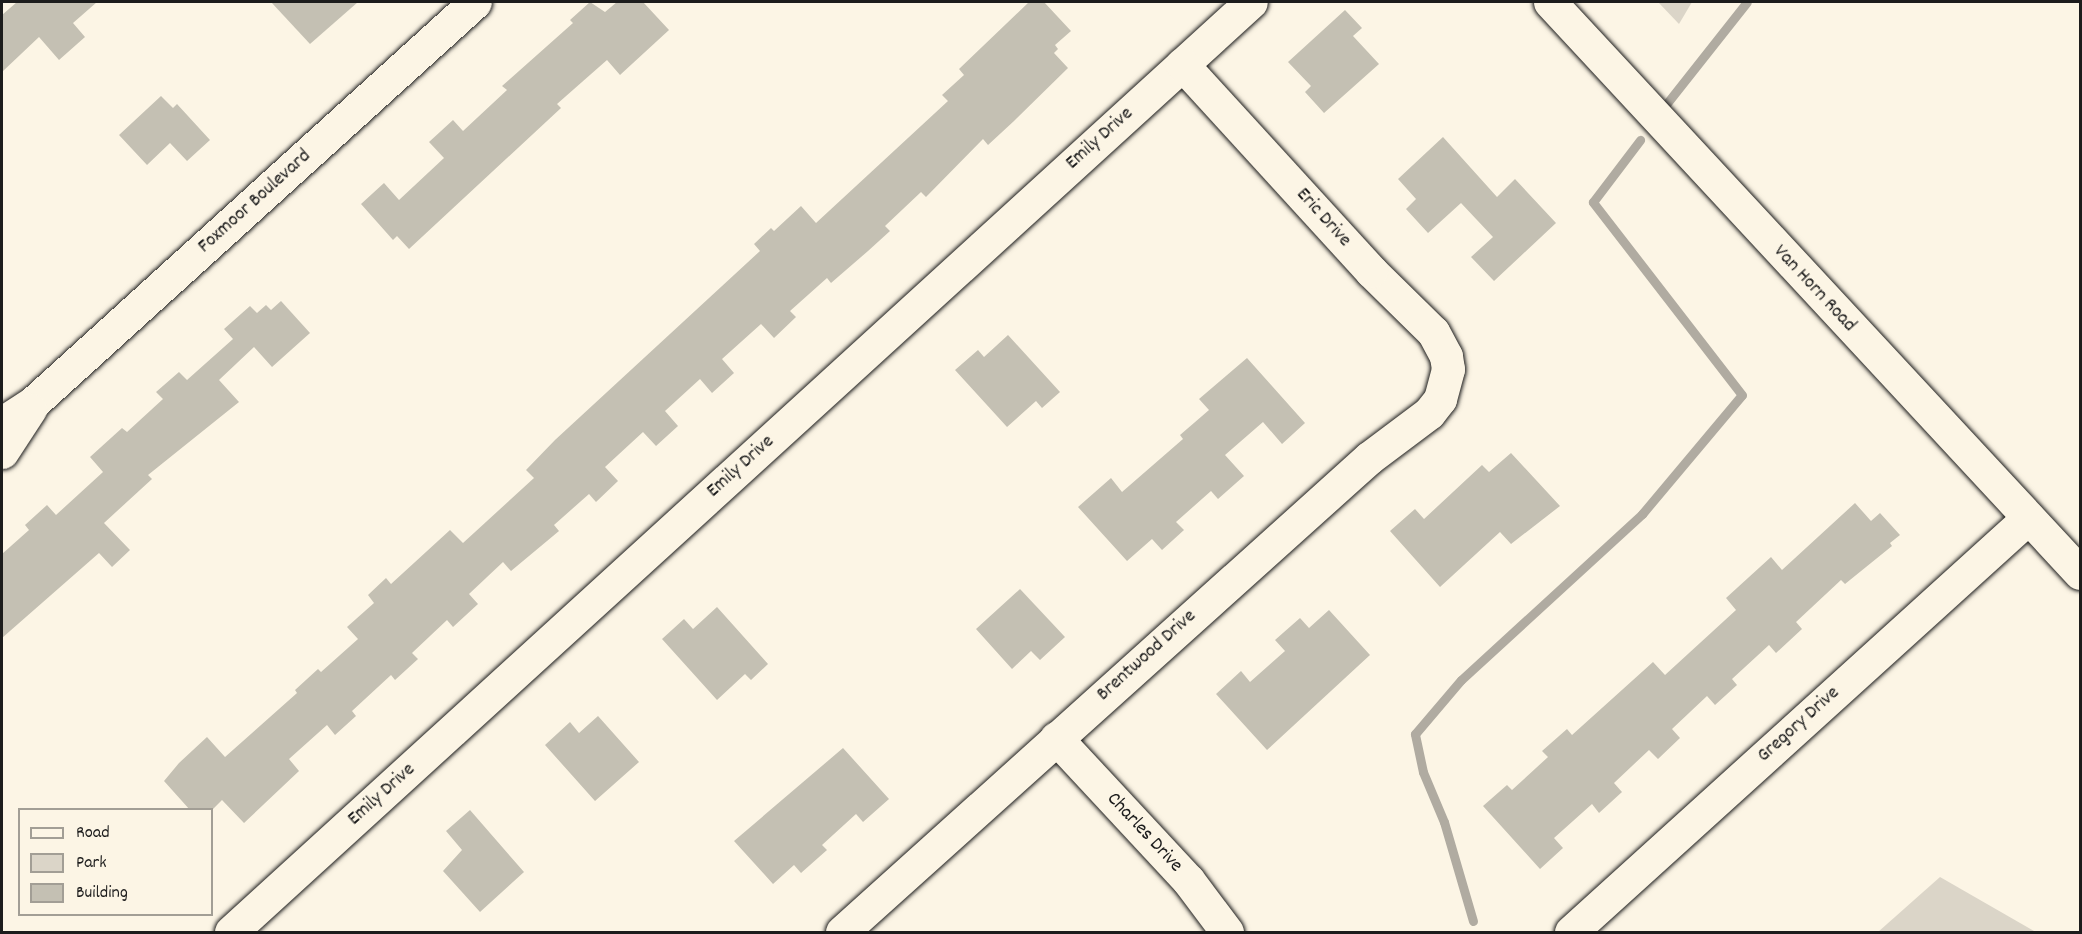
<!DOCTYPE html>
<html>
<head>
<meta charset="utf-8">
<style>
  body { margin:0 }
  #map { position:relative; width:2082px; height:934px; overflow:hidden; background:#fcf5e5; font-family:Dekko,sans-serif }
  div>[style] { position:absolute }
  .green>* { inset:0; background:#dbd5c8 }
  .stream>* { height:9px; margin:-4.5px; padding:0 4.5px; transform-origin:4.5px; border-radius:4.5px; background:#b0aba1 }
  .building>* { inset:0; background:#c4c0b3 }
  .roads { filter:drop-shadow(0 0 2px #1c1c1c) drop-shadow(0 0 2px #1c1c1c) }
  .minor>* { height:33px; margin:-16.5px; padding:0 16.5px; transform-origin:16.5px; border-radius:16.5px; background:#fcf5e5 }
  .secondary>* { height:33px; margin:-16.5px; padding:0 16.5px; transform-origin:16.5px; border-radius:16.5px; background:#fcf5e5 }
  span { translate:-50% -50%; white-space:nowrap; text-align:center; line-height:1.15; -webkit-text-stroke:6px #fcf5e5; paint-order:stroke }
  .street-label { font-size:20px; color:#1c1c1c }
  .frame { position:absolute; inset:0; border:3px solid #1c1c1c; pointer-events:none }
  .legend { position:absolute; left:18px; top:808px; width:195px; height:108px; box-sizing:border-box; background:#fcf5e5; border:2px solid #a29e95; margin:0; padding:8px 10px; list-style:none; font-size:18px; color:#1c1c1c }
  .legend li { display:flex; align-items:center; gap:12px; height:30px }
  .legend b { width:30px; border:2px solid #a29e95 }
</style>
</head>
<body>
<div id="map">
  <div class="green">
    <i style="clip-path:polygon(1658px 2px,1692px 2px,1679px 24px)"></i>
    <i style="clip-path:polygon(1940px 877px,2034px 931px,2034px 932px,1878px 932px)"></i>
  </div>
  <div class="stream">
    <i style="left:1660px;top:112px;width:140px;rotate:-51.7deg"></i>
    <i style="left:1473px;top:921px;width:103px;rotate:-106.3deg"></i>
    <i style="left:1444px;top:822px;width:54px;rotate:-112.8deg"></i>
    <i style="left:1423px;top:772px;width:39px;rotate:-102deg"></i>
    <i style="left:1415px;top:734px;width:71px;rotate:-49.6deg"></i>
    <i style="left:1461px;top:680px;width:246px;rotate:-42.5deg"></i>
    <i style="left:1642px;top:514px;width:155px;rotate:-50deg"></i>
    <i style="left:1742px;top:395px;width:244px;rotate:-127.7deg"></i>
    <i style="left:1593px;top:202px;width:78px;rotate:-52.8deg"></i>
  </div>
  <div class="building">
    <i style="clip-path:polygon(17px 2px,97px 2px,73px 23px,85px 37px,59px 60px,39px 37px,2px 72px,2px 15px)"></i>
    <i style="clip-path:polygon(271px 2px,358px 2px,310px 44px)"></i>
    <i style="clip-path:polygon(590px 2px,605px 12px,617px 2px,643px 2px,669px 30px,620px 75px,607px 60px,557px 104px,561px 108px,409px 249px,397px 236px,393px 240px,361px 204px,384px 183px,399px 200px,444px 158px,429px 142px,453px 120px,463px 131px,507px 90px,502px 86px,573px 23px,570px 20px)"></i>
    <i style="clip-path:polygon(1029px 2px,1044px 2px,1071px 31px,1055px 45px,1058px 49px,1054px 53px,1068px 68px,1014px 121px,988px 145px,983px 139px,926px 197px,921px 192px,885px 226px,890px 231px,868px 251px,831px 283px,827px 278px,790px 311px,796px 317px,774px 338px,761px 324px,722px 359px,734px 373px,712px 393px,700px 379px,665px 411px,678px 426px,656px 446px,643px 432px,605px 467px,618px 481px,596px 502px,589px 494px,554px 525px,559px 531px,511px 571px,503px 562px,469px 594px,478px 604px,453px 627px,447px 620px,412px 653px,418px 659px,395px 680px,391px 675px,352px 711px,356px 716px,335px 735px,327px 725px,289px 759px,299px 771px,244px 823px,222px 800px,212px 810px,190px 810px,164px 781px,179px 763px,207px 737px,225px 757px,297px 693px,295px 690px,318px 669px,321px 672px,358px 639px,347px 627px,374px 603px,368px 595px,386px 578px,391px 584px,450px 530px,463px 543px,534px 478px,526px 470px,555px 440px,760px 251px,754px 244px,771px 228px,774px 231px,801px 206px,816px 223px,948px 101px,942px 95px,964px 75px,959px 69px)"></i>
    <i style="clip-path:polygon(1345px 10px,1362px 28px,1353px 36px,1379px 64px,1324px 113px,1305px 92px,1311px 86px,1288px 62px)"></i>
    <i style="clip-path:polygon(161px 96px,173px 108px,177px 104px,210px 140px,187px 161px,170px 143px,147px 165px,119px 135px)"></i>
    <i style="clip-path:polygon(1443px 137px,1497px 197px,1515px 179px,1556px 223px,1494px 281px,1471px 257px,1493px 237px,1461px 203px,1428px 233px,1406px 209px,1416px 199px,1398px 179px)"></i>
    <i style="clip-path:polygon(281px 301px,310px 333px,272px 367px,254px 347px,219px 380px,239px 402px,148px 475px,152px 479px,104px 523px,130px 550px,112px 567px,99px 553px,2px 638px,2px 554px,29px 530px,25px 525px,47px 505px,56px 515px,103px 472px,90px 457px,122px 428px,127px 432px,163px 399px,156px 392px,179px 372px,187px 380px,233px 339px,224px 329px,250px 306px,257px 313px,266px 305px,271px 310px)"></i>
    <i style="clip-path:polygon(1008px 335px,1060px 392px,1042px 408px,1036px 401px,1007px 427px,955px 370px,978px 350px,984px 357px)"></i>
    <i style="clip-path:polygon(1247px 358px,1305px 423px,1282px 444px,1263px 422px,1225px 455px,1244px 476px,1218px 499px,1211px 491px,1176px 522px,1184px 530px,1162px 550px,1152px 539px,1127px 561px,1078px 507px,1111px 478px,1122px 492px,1183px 439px,1180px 435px,1209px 410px,1199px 399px)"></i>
    <i style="clip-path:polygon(1511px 453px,1560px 506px,1511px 544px,1500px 532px,1440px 587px,1390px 531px,1415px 509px,1424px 519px,1482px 465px,1489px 472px)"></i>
    <i style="clip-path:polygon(1855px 503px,1871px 521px,1880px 513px,1900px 535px,1890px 543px,1892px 546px,1845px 584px,1841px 580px,1796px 622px,1802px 629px,1776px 653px,1769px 645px,1732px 679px,1737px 685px,1715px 705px,1707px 696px,1672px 729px,1680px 738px,1658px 759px,1649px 750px,1614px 783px,1622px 792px,1599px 813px,1592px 804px,1554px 838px,1563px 848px,1540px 869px,1483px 806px,1507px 785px,1512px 790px,1548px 757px,1542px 751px,1567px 729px,1572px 735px,1653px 662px,1665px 675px,1736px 610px,1726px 598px,1771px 557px,1782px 570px)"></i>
    <i style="clip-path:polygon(1020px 589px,1065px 637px,1040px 660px,1031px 651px,1012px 669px,976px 629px)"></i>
    <i style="clip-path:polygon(717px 607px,768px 664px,751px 680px,745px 674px,717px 700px,662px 639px,684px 619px,693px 629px)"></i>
    <i style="clip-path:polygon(1329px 610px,1370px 655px,1267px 750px,1216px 694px,1241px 671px,1250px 682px,1285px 651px,1275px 640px,1300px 618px,1309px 628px)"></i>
    <i style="clip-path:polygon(598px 716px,639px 762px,595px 801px,545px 745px,570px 722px,579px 733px)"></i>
    <i style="clip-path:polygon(843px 748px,889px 799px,863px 822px,856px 814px,822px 845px,827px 850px,801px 873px,794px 865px,773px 884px,734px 841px)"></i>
    <i style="clip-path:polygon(470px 810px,524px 872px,480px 912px,443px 871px,462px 850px,446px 831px)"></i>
  </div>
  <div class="roads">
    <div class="minor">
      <i style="left:2px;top:423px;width:38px;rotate:-33deg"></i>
      <i style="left:34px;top:402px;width:595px;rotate:-42.21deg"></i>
      <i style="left:2px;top:452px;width:51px;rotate:-56.9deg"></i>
      <i style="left:1056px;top:738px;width:194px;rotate:47.1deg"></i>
      <i style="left:1188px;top:880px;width:65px;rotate:53.1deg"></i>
      <i style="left:231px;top:932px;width:1380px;rotate:-42.36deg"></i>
      <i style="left:842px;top:932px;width:709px;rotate:-41.97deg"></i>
      <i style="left:1369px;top:458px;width:75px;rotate:-36.9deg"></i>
      <i style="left:1429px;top:413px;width:18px;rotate:-52deg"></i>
      <i style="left:1440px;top:399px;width:31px;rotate:-75deg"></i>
      <i style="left:1448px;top:369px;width:13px;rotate:-99deg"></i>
      <i style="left:1446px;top:356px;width:27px;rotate:-118deg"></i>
      <i style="left:1433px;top:332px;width:87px;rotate:-135.5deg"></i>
      <i style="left:1371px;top:271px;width:280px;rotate:-132.4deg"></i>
      <i style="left:1571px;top:932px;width:617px;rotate:-42.17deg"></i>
    </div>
    <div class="secondary">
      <i style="left:1550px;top:2px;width:779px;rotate:47.13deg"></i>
    </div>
  </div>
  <div class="street-label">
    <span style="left:1100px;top:139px;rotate:-42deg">Emily Drive</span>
    <span style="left:255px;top:202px;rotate:-42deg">Foxmoor Boulevard</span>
    <span style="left:1323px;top:218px;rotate:48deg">Eric Drive</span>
    <span style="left:1814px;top:289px;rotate:47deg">Van Horn Road</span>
    <span style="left:741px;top:467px;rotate:-42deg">Emily Drive</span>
    <span style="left:1147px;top:656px;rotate:-42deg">Brentwood Drive</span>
    <span style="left:1799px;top:725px;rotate:-42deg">Gregory Drive</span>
    <span style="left:382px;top:795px;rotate:-42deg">Emily Drive</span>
    <span style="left:1144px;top:833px;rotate:47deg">Charles Drive</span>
  </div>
  <div class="frame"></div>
  <ul class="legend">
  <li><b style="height:8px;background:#fcf5e5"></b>Road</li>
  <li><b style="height:16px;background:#dbd5c8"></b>Park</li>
  <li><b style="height:16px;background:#c4c0b3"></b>Building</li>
  </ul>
</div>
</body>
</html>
